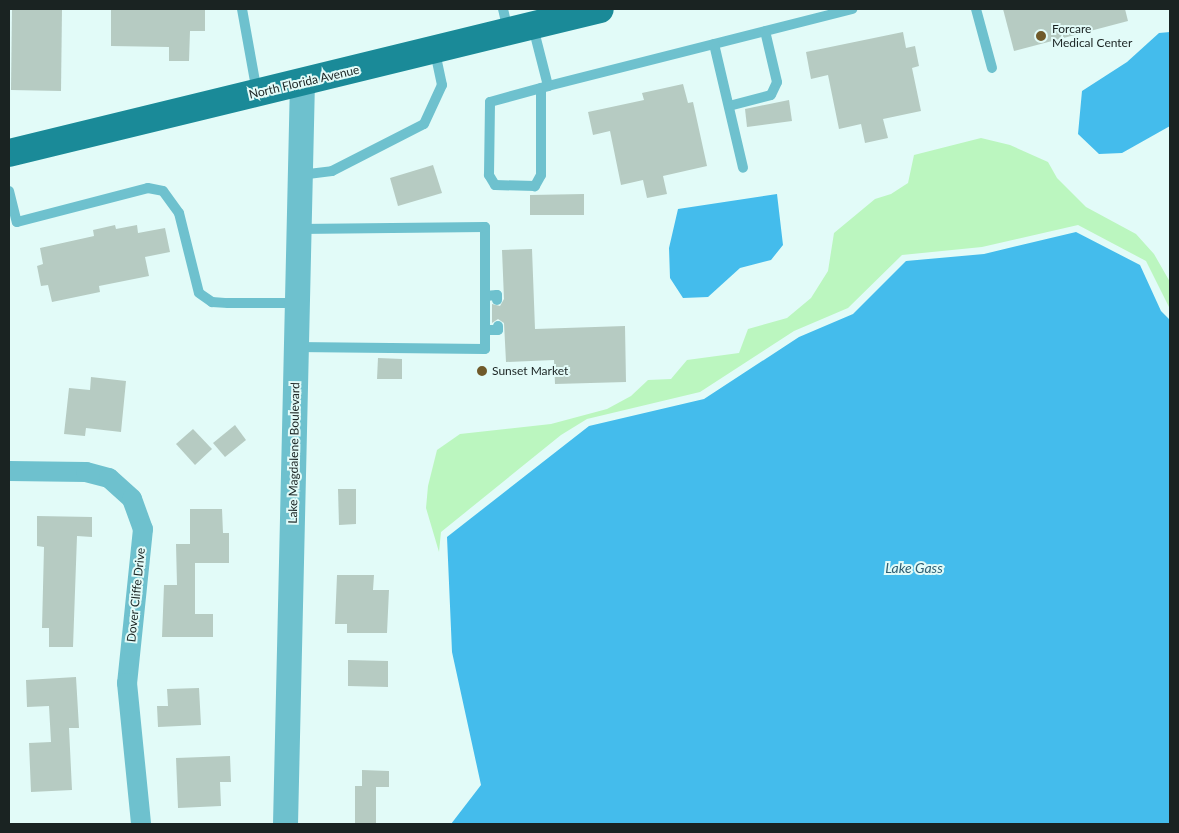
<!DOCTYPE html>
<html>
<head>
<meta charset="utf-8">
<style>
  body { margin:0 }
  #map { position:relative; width:1179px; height:833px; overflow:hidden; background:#e2fbf8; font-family:Lato,sans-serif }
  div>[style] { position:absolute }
  .green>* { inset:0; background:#bbf6bf }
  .water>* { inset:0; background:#44bcec }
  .building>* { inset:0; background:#b6cbc2 }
  .service>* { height:10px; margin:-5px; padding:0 5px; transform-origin:5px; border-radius:5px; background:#6ec1ce }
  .minor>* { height:20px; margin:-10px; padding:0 10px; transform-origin:10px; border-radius:10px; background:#6ec1ce }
  .tertiary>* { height:25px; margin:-12.5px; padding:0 12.5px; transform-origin:12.5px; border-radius:12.5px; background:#6ec1ce }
  .primary>* { height:28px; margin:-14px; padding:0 14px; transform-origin:14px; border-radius:14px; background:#1a8a98 }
  .dots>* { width:14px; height:14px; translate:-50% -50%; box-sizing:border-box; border:2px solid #e2fbf8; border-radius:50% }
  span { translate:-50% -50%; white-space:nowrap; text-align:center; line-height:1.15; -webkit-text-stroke:4px #e2fbf8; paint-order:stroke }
  .poi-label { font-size:12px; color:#1a2322 }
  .left { translate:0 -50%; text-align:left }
  .street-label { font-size:12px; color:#1a2322 }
  .water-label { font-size:14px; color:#2f5f74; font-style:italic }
  .frame { position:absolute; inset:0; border:10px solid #1a2322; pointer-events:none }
</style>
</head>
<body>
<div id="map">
  <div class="green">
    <i style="clip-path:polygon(981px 138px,1010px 145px,1048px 162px,1057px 178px,1086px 207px,1136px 234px,1154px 254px,1170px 282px,1170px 309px,1146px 261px,1078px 225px,982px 247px,902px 255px,848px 308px,794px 331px,700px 392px,587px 419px,561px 435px,441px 532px,439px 552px,426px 508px,428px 486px,437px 450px,460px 434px,551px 424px,607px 409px,631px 396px,648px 380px,671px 379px,687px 360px,739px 353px,748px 329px,787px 318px,811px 298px,828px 271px,834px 233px,875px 199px,891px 194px,908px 183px,914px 155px)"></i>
  </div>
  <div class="water">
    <i style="clip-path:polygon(1170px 32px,1170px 126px,1122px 153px,1099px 154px,1078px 134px,1082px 91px,1127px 62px,1159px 33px)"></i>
    <i style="clip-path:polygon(777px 194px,783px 245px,771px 260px,740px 268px,708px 297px,683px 298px,670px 278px,669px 248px,678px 209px)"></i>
    <i style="clip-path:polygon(1076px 232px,1140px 265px,1161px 311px,1170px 320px,1170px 824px,451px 824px,481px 785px,452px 652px,447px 537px,589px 426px,704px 399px,799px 337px,853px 314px,906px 261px,984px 254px)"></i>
  </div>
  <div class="building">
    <i style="clip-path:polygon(12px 9px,62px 9px,61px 91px,11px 90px)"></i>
    <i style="clip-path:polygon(111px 9px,205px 9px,205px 31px,190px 31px,189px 61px,169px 61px,169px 47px,111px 46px)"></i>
    <i style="clip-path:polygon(1003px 9px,1125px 9px,1128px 21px,1014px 51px)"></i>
    <i style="clip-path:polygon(903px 32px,906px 48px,915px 46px,919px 66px,912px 68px,921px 111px,883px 119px,888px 138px,865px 143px,861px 124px,839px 129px,828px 75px,811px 79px,806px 52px)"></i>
    <i style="clip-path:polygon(683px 84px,688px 103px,693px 102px,707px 166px,663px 176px,667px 194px,647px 198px,643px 180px,621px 185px,610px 131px,593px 135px,588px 112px,644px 100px,642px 93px)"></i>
    <i style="clip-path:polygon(789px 100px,792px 121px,747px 127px,745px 109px)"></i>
    <i style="clip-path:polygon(433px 165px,442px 193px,398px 206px,390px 178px)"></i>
    <i style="clip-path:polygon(584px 194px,584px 215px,530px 215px,530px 195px)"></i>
    <i style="clip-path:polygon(115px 225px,116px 229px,137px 225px,138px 233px,165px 228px,170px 252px,145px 257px,149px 276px,99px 286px,100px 292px,52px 302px,48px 285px,41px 286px,37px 266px,43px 264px,40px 248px,94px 236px,93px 230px)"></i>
    <i style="clip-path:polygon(532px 249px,535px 329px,625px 326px,626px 382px,555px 384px,554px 360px,506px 362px,504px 323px,498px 319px,492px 323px,492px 304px,500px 306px,504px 299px,502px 250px)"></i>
    <i style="clip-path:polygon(378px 358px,402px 359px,402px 379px,377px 379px)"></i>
    <i style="clip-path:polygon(91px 377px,126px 381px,121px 432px,86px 428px,85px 436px,64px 434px,69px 388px,90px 390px)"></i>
    <i style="clip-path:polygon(235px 425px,246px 440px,225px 457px,213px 443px)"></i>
    <i style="clip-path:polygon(193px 429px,212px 449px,195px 465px,176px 444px)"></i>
    <i style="clip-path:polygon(338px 489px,356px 489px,356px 524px,339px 525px)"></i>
    <i style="clip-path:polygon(190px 509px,222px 509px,223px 533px,229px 533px,229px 563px,195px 563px,195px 614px,213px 614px,213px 637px,162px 637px,164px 585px,177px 585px,176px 544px,190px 544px)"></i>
    <i style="clip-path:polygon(37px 516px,92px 517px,92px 537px,77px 536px,73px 647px,49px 647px,49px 628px,42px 628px,44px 547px,37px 546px)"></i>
    <i style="clip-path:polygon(337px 575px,374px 575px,373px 590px,389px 590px,387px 633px,347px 633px,347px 624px,335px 624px)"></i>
    <i style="clip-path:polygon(348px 660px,388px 661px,388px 687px,348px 686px)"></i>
    <i style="clip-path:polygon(76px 677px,79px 728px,69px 728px,72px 790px,31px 792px,29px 743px,51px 742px,49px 706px,27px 707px,26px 680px)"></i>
    <i style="clip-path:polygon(199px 688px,201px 725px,158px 727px,157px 706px,168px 706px,167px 689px)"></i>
    <i style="clip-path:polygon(230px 756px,231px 782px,220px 782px,221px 806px,178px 808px,176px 758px)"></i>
    <i style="clip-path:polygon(362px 770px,389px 771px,389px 787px,376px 787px,376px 824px,355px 824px,355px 786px,362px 786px)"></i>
  </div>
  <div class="service">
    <i style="left:242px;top:9px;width:84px;rotate:79.8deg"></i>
    <i style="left:503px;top:9px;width:23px;rotate:77deg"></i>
    <i style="left:976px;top:9px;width:61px;rotate:74.8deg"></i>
    <i style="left:533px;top:27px;width:61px;rotate:75.7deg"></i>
    <i style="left:548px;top:86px;width:314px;rotate:-14.2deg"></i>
    <i style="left:714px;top:44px;width:127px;rotate:76.8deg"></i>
    <i style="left:541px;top:88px;width:87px;rotate:90deg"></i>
    <i style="left:541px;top:175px;width:13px;rotate:119deg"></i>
    <i style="left:535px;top:186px;width:40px;rotate:-178.6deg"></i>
    <i style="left:495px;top:185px;width:12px;rotate:-121deg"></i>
    <i style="left:489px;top:175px;width:73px;rotate:-89.2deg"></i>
    <i style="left:490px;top:102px;width:60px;rotate:-15.4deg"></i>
    <i style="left:729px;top:106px;width:43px;rotate:-14.7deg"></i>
    <i style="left:771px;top:95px;width:14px;rotate:-65deg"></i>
    <i style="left:777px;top:82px;width:52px;rotate:-103.2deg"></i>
    <i style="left:300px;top:175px;width:32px;rotate:-7deg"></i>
    <i style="left:332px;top:171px;width:103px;rotate:-27.1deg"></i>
    <i style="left:424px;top:124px;width:43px;rotate:-65.2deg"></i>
    <i style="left:442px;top:85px;width:35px;rotate:-102deg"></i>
    <i style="left:9px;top:191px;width:32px;rotate:76deg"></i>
    <i style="left:17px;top:222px;width:135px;rotate:-14.5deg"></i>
    <i style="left:148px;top:188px;width:15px;rotate:11deg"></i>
    <i style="left:163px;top:191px;width:27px;rotate:54deg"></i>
    <i style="left:179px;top:213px;width:82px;rotate:76deg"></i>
    <i style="left:199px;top:293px;width:16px;rotate:35deg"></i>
    <i style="left:212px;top:302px;width:16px;rotate:4deg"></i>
    <i style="left:228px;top:303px;width:68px"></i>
    <i style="left:485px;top:296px;width:12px;rotate:-5deg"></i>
    <i style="left:497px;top:295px;width:5px;rotate:90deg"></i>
    <i style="left:485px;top:330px;width:13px"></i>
    <i style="left:498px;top:330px;width:4px;rotate:-90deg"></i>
    <i style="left:296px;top:347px;width:189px;rotate:0.6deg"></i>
    <i style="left:485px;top:349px;width:122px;rotate:-90deg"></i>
    <i style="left:485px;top:227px;width:186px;rotate:179.4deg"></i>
  </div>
  <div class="minor">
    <i style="left:9px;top:471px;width:77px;rotate:0.7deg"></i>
    <i style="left:86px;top:472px;width:24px;rotate:15deg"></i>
    <i style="left:109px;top:478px;width:31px;rotate:42deg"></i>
    <i style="left:132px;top:499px;width:32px;rotate:70deg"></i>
    <i style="left:143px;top:529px;width:155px;rotate:95.9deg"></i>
    <i style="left:127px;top:683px;width:142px;rotate:84.3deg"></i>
  </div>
  <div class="tertiary">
    <i style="left:285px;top:824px;width:742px;rotate:-88.69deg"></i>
  </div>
  <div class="primary">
    <i style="left:9px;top:153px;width:608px;rotate:-13.69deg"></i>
  </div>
  <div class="dots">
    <i style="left:1041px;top:36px;background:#705a2a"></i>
    <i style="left:482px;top:371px;background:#705a2a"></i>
  </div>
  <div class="poi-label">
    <span class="left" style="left:1052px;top:36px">Forcare<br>Medical Center</span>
    <span class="left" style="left:492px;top:371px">Sunset Market</span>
  </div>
  <div class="street-label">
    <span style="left:304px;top:82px;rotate:-13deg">North Florida Avenue</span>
    <span style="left:294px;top:453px;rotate:-89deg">Lake Magdalene Boulevard</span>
    <span style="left:136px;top:595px;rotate:-84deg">Dover Cliffe Drive</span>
  </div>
  <div class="water-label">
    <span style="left:914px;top:568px">Lake Gass</span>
  </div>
  <div class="frame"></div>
</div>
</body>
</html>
